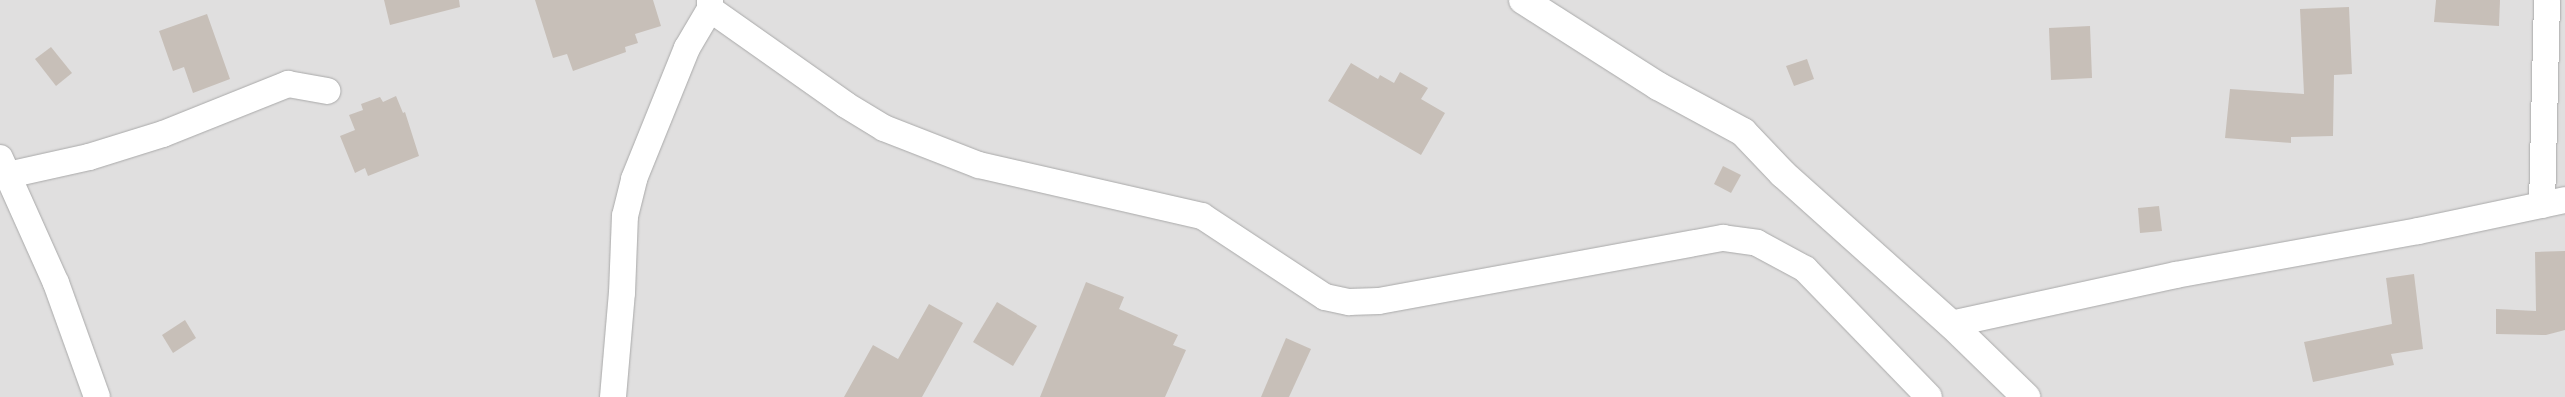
<!DOCTYPE html>
<html>
<head>
<meta charset="utf-8">
<style>
  body { margin:0 }
  #map { position:relative; width:2565px; height:397px; overflow:hidden; background:#f2efe9; font-family:"Source Sans 3",sans-serif }
  div>[style] { position:absolute }
  .residential>* { inset:0; background:#e0dfdf }
  .building>* { inset:0; background:#c7bfb8 }
  .roads { filter:drop-shadow(0 0 1px #a9a9a9) drop-shadow(0 0 1px #a9a9a9) }
  .minor>* { height:26px; margin:-13px; padding:0 13px; transform-origin:13px; border-radius:13px; background:#fff }
  .tertiary>* { height:28px; margin:-14px; padding:0 14px; transform-origin:14px; border-radius:14px; background:#fff }
  span { translate:-50% -50%; white-space:nowrap; text-align:center; line-height:1.15; -webkit-text-stroke:5px #fff; paint-order:stroke }
</style>
</head>
<body>
<div id="map">
  <div class="residential">
    <i style="clip-path:polygon(0 0,2565px 0,2565px 397px,0 397px)"></i>
  </div>
  <div class="building">
    <i style="clip-path:polygon(384px 0,459px 0,460px 7px,390px 25px)"></i>
    <i style="clip-path:polygon(535px 0,653px 0,661px 26px,635px 34px,638px 43px,625px 47px,626px 52px,573px 71px,567px 54px,553px 58px)"></i>
    <i style="clip-path:polygon(2436px 0,2500px 0,2499px 26px,2434px 22px)"></i>
    <i style="clip-path:polygon(2349px 7px,2352px 74px,2334px 75px,2333px 136px,2291px 137px,2291px 143px,2225px 138px,2230px 89px,2304px 94px,2300px 9px)"></i>
    <i style="clip-path:polygon(207px 14px,230px 79px,193px 93px,184px 67px,173px 71px,159px 31px)"></i>
    <i style="clip-path:polygon(2090px 26px,2092px 78px,2051px 80px,2049px 28px)"></i>
    <i style="clip-path:polygon(51px 47px,72px 73px,56px 86px,35px 59px)"></i>
    <i style="clip-path:polygon(1807px 59px,1814px 79px,1794px 86px,1786px 66px)"></i>
    <i style="clip-path:polygon(1351px 63px,1378px 79px,1380px 75px,1394px 83px,1400px 72px,1428px 88px,1421px 99px,1445px 113px,1421px 155px,1328px 101px)"></i>
    <i style="clip-path:polygon(396px 96px,403px 113px,405px 112px,419px 156px,368px 176px,365px 168px,355px 173px,340px 136px,355px 130px,349px 115px,363px 110px,361px 104px,380px 97px,383px 102px)"></i>
    <i style="clip-path:polygon(1723px 166px,1741px 175px,1731px 193px,1714px 184px)"></i>
    <i style="clip-path:polygon(2159px 206px,2162px 231px,2140px 233px,2138px 208px)"></i>
    <i style="clip-path:polygon(2565px 251px,2565px 330px,2546px 335px,2496px 334px,2496px 309px,2536px 311px,2535px 252px)"></i>
    <i style="clip-path:polygon(2414px 274px,2423px 349px,2391px 354px,2394px 365px,2313px 382px,2304px 342px,2392px 324px,2386px 278px)"></i>
    <i style="clip-path:polygon(1086px 282px,1124px 297px,1119px 309px,1178px 335px,1173px 345px,1186px 350px,1165px 397px,1040px 397px)"></i>
    <i style="clip-path:polygon(997px 302px,1037px 326px,1013px 366px,973px 342px)"></i>
    <i style="clip-path:polygon(929px 304px,963px 323px,922px 397px,844px 397px,873px 345px,898px 359px)"></i>
    <i style="clip-path:polygon(185px 320px,196px 338px,173px 353px,162px 335px)"></i>
    <i style="clip-path:polygon(1286px 338px,1311px 349px,1289px 397px,1261px 397px)"></i>
  </div>
  <div class="roads">
    <div class="minor">
      <i style="left:710px;top:9px;width:166px;rotate:35.2deg"></i>
      <i style="left:846px;top:105px;width:44px;rotate:31.2deg"></i>
      <i style="left:884px;top:128px;width:102px;rotate:21.3deg"></i>
      <i style="left:979px;top:165px;width:229px;rotate:12.9deg"></i>
      <i style="left:1202px;top:216px;width:147px;rotate:33.4deg"></i>
      <i style="left:1325px;top:297px;width:25px;rotate:12deg"></i>
      <i style="left:1349px;top:302px;width:30px;rotate:-2deg"></i>
      <i style="left:1379px;top:301px;width:350px;rotate:-10.4deg"></i>
      <i style="left:1723px;top:238px;width:34px;rotate:8deg"></i>
      <i style="left:1757px;top:243px;width:55px;rotate:28.4deg"></i>
      <i style="left:1805px;top:269px;width:178px;rotate:45.9deg"></i>
      <i style="left:0;top:158px;width:137px;rotate:65.9deg"></i>
      <i style="left:56px;top:283px;width:121px;rotate:70.2deg"></i>
      <i style="left:8px;top:175px;width:83px;rotate:-12.5deg"></i>
      <i style="left:89px;top:157px;width:77px;rotate:-17.3deg"></i>
      <i style="left:163px;top:134px;width:135px;rotate:-21.8deg"></i>
      <i style="left:288px;top:84px;width:40px;rotate:10deg"></i>
      <i style="left:2542px;top:205px;width:205px;rotate:-88.6deg"></i>
      <i style="left:1951px;top:324px;width:230px;rotate:-12.3deg"></i>
      <i style="left:2176px;top:275px;width:246px;rotate:-10.3deg"></i>
      <i style="left:2418px;top:231px;width:150px;rotate:-11.9deg"></i>
      <i style="left:613px;top:397px;width:104px;rotate:-85.1deg"></i>
      <i style="left:622px;top:293px;width:77px;rotate:-87.8deg"></i>
      <i style="left:625px;top:216px;width:38px;rotate:-76deg"></i>
      <i style="left:634px;top:179px;width:141px;rotate:-68deg"></i>
      <i style="left:687px;top:48px;width:45px;rotate:-59.5deg"></i>
      <i style="left:710px;top:9px;width:9px;rotate:-90deg"></i>
    </div>
    <div class="tertiary">
      <i style="left:1523px;top:0;width:160px;rotate:32.5deg"></i>
      <i style="left:1658px;top:86px;width:97px;rotate:28.4deg"></i>
      <i style="left:1743px;top:132px;width:58px;rotate:46.4deg"></i>
      <i style="left:1783px;top:174px;width:225px;rotate:41.8deg"></i>
      <i style="left:1951px;top:324px;width:105px;rotate:44.2deg"></i>
    </div>
  </div>
</div>
</body>
</html>
